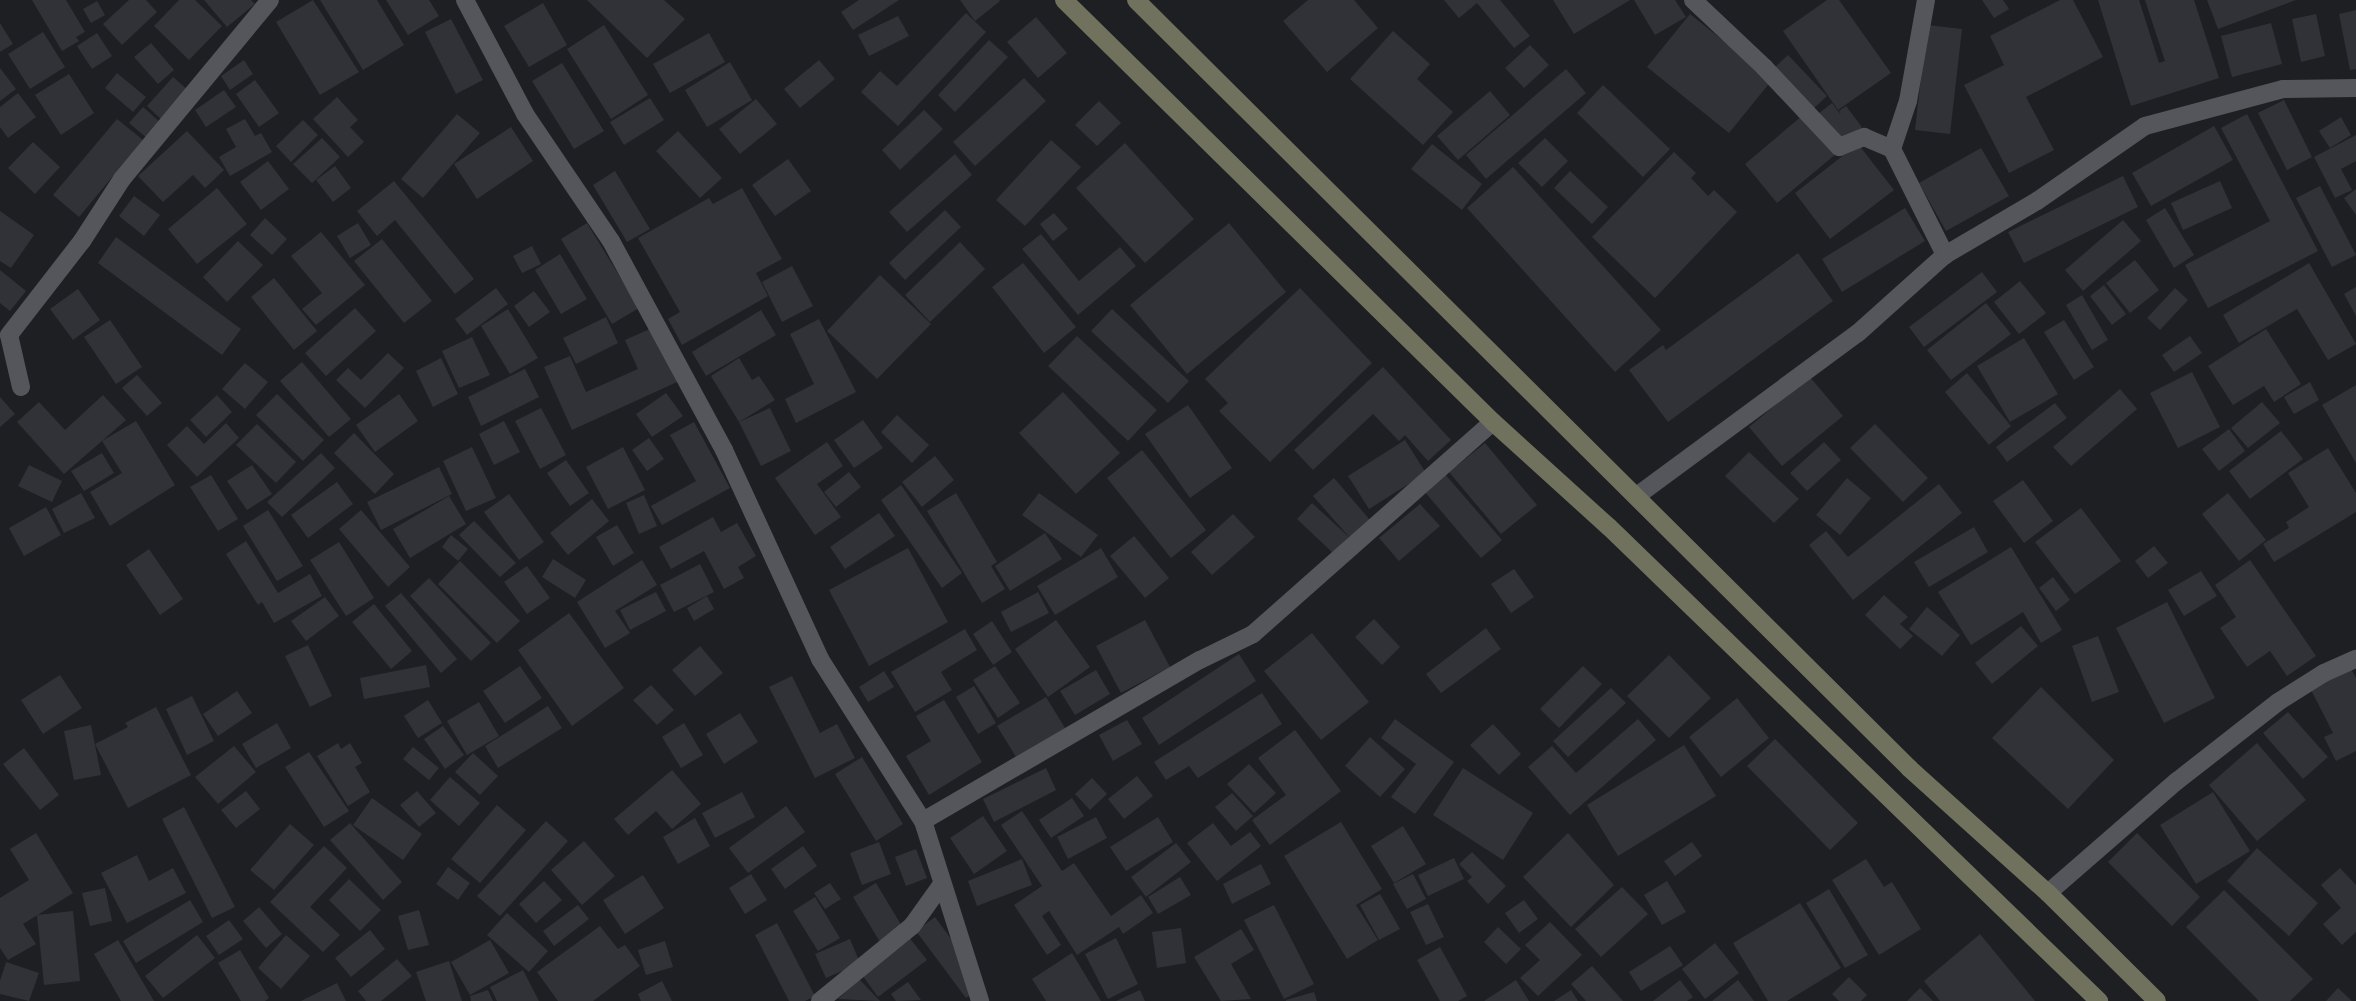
<!DOCTYPE html>
<html>
<head>
<meta charset="utf-8">
<style>
  body { margin:0 }
  #map { position:relative; width:2356px; height:1001px; overflow:hidden; background:#1d1f23; font-family:"Sofia Sans Condensed",sans-serif }
  div>[style] { position:absolute }
  .building>* { inset:0; background:#313237 }
  .street>* { height:18px; margin:-9px; padding:0 9px; transform-origin:9px; border-radius:9px; background:#54565b }
  .secondary>* { height:18px; margin:-9px; padding:0 9px; transform-origin:9px; border-radius:9px; background:#71725d }
  span { translate:-50% -50%; white-space:nowrap; text-align:center; line-height:1.15; -webkit-text-stroke:5px #1d1f23; paint-order:stroke }
</style>
</head>
<body>
<div id="map">
  <div class="building">
    <i style="clip-path:polygon(32px 0,66px 0,85px 32px,76px 37px,79px 41px,62px 51px)"></i>
    <i style="clip-path:polygon(129px 0,146px 0,157px 12px,122px 45px,103px 24px)"></i>
    <i style="clip-path:polygon(179px 0,195px 0,222px 26px,189px 60px,154px 26px)"></i>
    <i style="clip-path:polygon(204px 0,251px 0,255px 4px,227px 27px)"></i>
    <i style="clip-path:polygon(313px 0,359px 72px,320px 95px,276px 22px)"></i>
    <i style="clip-path:polygon(320px 0,377px 0,404px 45px,363px 70px)"></i>
    <i style="clip-path:polygon(386px 0,429px 0,439px 16px,408px 35px)"></i>
    <i style="clip-path:polygon(587px 0,664px 0,685px 19px,647px 58px)"></i>
    <i style="clip-path:polygon(859px 0,899px 0,853px 30px,841px 12px)"></i>
    <i style="clip-path:polygon(960px 0,999px 0,1000px 1px,975px 21px)"></i>
    <i style="clip-path:polygon(1308px 0,1354px 0,1378px 28px,1327px 72px,1283px 21px)"></i>
    <i style="clip-path:polygon(1444px 0,1500px 0,1530px 36px,1514px 48px,1477px 3px,1459px 18px)"></i>
    <i style="clip-path:polygon(1553px 0,1630px 0,1574px 34px)"></i>
    <i style="clip-path:polygon(1634px 0,1675px 0,1686px 17px,1655px 35px)"></i>
    <i style="clip-path:polygon(1827px 0,1839px 0,1891px 73px,1838px 110px,1783px 31px)"></i>
    <i style="clip-path:polygon(1982px 0,2003px 0,2009px 9px,1994px 18px)"></i>
    <i style="clip-path:polygon(2060px 0,2073px 0,2103px 57px,2026px 97px,2054px 150px,2009px 173px,1964px 85px,2004px 65px,1990px 36px)"></i>
    <i style="clip-path:polygon(2098px 0,2139px 0,2159px 63px,2165px 61px,2145px 0,2194px 0,2219px 78px,2131px 106px)"></i>
    <i style="clip-path:polygon(2207px 0,2296px 0,2218px 29px)"></i>
    <i style="clip-path:polygon(97px 1px,105px 15px,91px 23px,83px 9px)"></i>
    <i style="clip-path:polygon(543px 3px,567px 45px,529px 67px,504px 26px)"></i>
    <i style="clip-path:polygon(2356px 10px,2356px 69px,2350px 70px,2339px 14px)"></i>
    <i style="clip-path:polygon(966px 13px,986px 32px,898px 126px,861px 92px,880px 71px,897px 86px)"></i>
    <i style="clip-path:polygon(1690px 14px,1772px 80px,1729px 133px,1647px 67px)"></i>
    <i style="clip-path:polygon(2316px 14px,2325px 56px,2301px 62px,2292px 19px)"></i>
    <i style="clip-path:polygon(898px 16px,909px 36px,869px 56px,858px 35px)"></i>
    <i style="clip-path:polygon(1036px 17px,1067px 53px,1038px 78px,1007px 42px)"></i>
    <i style="clip-path:polygon(451px 19px,483px 80px,456px 94px,425px 32px)"></i>
    <i style="clip-path:polygon(0 23px,13px 44px,0 52px)"></i>
    <i style="clip-path:polygon(2271px 23px,2282px 64px,2232px 77px,2221px 36px)"></i>
    <i style="clip-path:polygon(604px 25px,648px 95px,611px 119px,567px 49px)"></i>
    <i style="clip-path:polygon(1927px 25px,1962px 29px,1950px 134px,1915px 130px)"></i>
    <i style="clip-path:polygon(1393px 31px,1430px 64px,1417px 79px,1453px 112px,1423px 145px,1350px 79px)"></i>
    <i style="clip-path:polygon(43px 32px,65px 67px,30px 89px,8px 54px)"></i>
    <i style="clip-path:polygon(97px 33px,112px 56px,92px 69px,77px 46px)"></i>
    <i style="clip-path:polygon(709px 33px,725px 62px,670px 93px,653px 64px)"></i>
    <i style="clip-path:polygon(989px 40px,1008px 57px,955px 112px,938px 95px)"></i>
    <i style="clip-path:polygon(151px 43px,174px 70px,158px 84px,134px 57px)"></i>
    <i style="clip-path:polygon(1530px 45px,1549px 65px,1524px 88px,1505px 68px)"></i>
    <i style="clip-path:polygon(1788px 55px,1827px 96px,1811px 111px,1773px 69px)"></i>
    <i style="clip-path:polygon(244px 60px,253px 74px,230px 90px,221px 76px)"></i>
    <i style="clip-path:polygon(819px 60px,835px 79px,800px 108px,784px 89px)"></i>
    <i style="clip-path:polygon(730px 62px,752px 100px,707px 127px,685px 90px)"></i>
    <i style="clip-path:polygon(562px 63px,604px 131px,574px 149px,532px 81px)"></i>
    <i style="clip-path:polygon(0 68px,16px 89px,0 101px)"></i>
    <i style="clip-path:polygon(1566px 69px,1586px 93px,1486px 179px,1466px 155px)"></i>
    <i style="clip-path:polygon(117px 73px,146px 97px,133px 112px,105px 88px)"></i>
    <i style="clip-path:polygon(69px 74px,94px 113px,61px 135px,35px 95px)"></i>
    <i style="clip-path:polygon(173px 77px,188px 90px,162px 120px,147px 106px)"></i>
    <i style="clip-path:polygon(1024px 78px,1046px 101px,975px 166px,953px 142px)"></i>
    <i style="clip-path:polygon(255px 80px,279px 113px,259px 127px,236px 94px)"></i>
    <i style="clip-path:polygon(1603px 85px,1670px 149px,1643px 177px,1577px 113px)"></i>
    <i style="clip-path:polygon(224px 90px,236px 107px,206px 127px,195px 110px)"></i>
    <i style="clip-path:polygon(1490px 91px,1510px 115px,1458px 160px,1437px 136px)"></i>
    <i style="clip-path:polygon(18px 93px,36px 117px,8px 138px,0 127px,0 107px)"></i>
    <i style="clip-path:polygon(337px 97px,358px 120px,350px 127px,364px 142px,348px 157px,313px 119px)"></i>
    <i style="clip-path:polygon(650px 98px,664px 120px,624px 145px,610px 122px)"></i>
    <i style="clip-path:polygon(756px 99px,777px 124px,740px 154px,719px 129px)"></i>
    <i style="clip-path:polygon(2284px 100px,2312px 157px,2287px 170px,2258px 113px)"></i>
    <i style="clip-path:polygon(1099px 101px,1121px 123px,1097px 146px,1075px 125px)"></i>
    <i style="clip-path:polygon(1832px 103px,1841px 115px,1839px 111px,1846px 106px,1862px 127px,1841px 143px,1818px 114px)"></i>
    <i style="clip-path:polygon(143px 107px,161px 123px,148px 139px,129px 123px)"></i>
    <i style="clip-path:polygon(924px 110px,943px 129px,900px 170px,882px 150px)"></i>
    <i style="clip-path:polygon(457px 114px,480px 133px,423px 198px,401px 179px)"></i>
    <i style="clip-path:polygon(2247px 114px,2318px 251px,2208px 308px,2185px 265px,2270px 221px,2221px 128px)"></i>
    <i style="clip-path:polygon(1803px 115px,1836px 154px,1777px 203px,1745px 164px)"></i>
    <i style="clip-path:polygon(2341px 117px,2351px 135px,2330px 148px,2319px 131px)"></i>
    <i style="clip-path:polygon(117px 119px,143px 140px,79px 217px,53px 195px)"></i>
    <i style="clip-path:polygon(245px 119px,255px 136px,261px 133px,272px 152px,230px 176px,219px 157px,236px 147px,226px 129px)"></i>
    <i style="clip-path:polygon(303px 120px,318px 135px,291px 162px,276px 146px)"></i>
    <i style="clip-path:polygon(2214px 126px,2233px 160px,2151px 206px,2132px 173px)"></i>
    <i style="clip-path:polygon(511px 127px,533px 161px,477px 199px,454px 164px)"></i>
    <i style="clip-path:polygon(187px 131px,224px 170px,205px 188px,193px 175px,163px 202px,138px 176px)"></i>
    <i style="clip-path:polygon(678px 131px,722px 178px,700px 198px,656px 151px)"></i>
    <i style="clip-path:polygon(2356px 135px,2356px 161px,2341px 169px,2352px 190px,2335px 198px,2314px 157px)"></i>
    <i style="clip-path:polygon(322px 138px,340px 157px,312px 183px,293px 164px)"></i>
    <i style="clip-path:polygon(1545px 138px,1568px 161px,1542px 187px,1518px 163px)"></i>
    <i style="clip-path:polygon(1051px 140px,1081px 167px,1025px 226px,996px 200px)"></i>
    <i style="clip-path:polygon(33px 142px,60px 167px,35px 194px,8px 168px)"></i>
    <i style="clip-path:polygon(1125px 143px,1194px 219px,1145px 263px,1076px 188px)"></i>
    <i style="clip-path:polygon(1432px 144px,1482px 184px,1462px 210px,1411px 169px)"></i>
    <i style="clip-path:polygon(1858px 144px,1894px 190px,1830px 239px,1795px 193px)"></i>
    <i style="clip-path:polygon(1981px 148px,2009px 196px,1946px 231px,1919px 183px)"></i>
    <i style="clip-path:polygon(1674px 152px,1696px 173px,1691px 178px,1708px 196px,1714px 190px,1737px 212px,1655px 298px,1592px 237px)"></i>
    <i style="clip-path:polygon(955px 154px,972px 175px,907px 232px,889px 212px)"></i>
    <i style="clip-path:polygon(788px 159px,811px 191px,775px 216px,752px 185px)"></i>
    <i style="clip-path:polygon(268px 161px,289px 189px,261px 210px,240px 182px)"></i>
    <i style="clip-path:polygon(335px 166px,351px 188px,333px 202px,316px 180px)"></i>
    <i style="clip-path:polygon(1513px 167px,1661px 330px,1615px 372px,1467px 208px)"></i>
    <i style="clip-path:polygon(615px 171px,650px 229px,627px 242px,593px 185px)"></i>
    <i style="clip-path:polygon(1570px 171px,1608px 207px,1592px 224px,1554px 188px)"></i>
    <i style="clip-path:polygon(2123px 176px,2138px 207px,2024px 263px,2008px 232px)"></i>
    <i style="clip-path:polygon(394px 181px,474px 279px,455px 294px,395px 220px,377px 236px,357px 211px)"></i>
    <i style="clip-path:polygon(2220px 181px,2232px 208px,2183px 230px,2171px 203px)"></i>
    <i style="clip-path:polygon(2320px 186px,2356px 255px,2332px 267px,2296px 198px)"></i>
    <i style="clip-path:polygon(217px 188px,247px 224px,197px 264px,168px 229px)"></i>
    <i style="clip-path:polygon(742px 188px,782px 259px,756px 273px,768px 296px,682px 345px,668px 319px,680px 312px,638px 238px,709px 198px,713px 204px)"></i>
    <i style="clip-path:polygon(2356px 189px,2356px 215px,2344px 198px)"></i>
    <i style="clip-path:polygon(134px 196px,160px 215px,144px 236px,119px 216px)"></i>
    <i style="clip-path:polygon(1905px 208px,1925px 241px,1842px 292px,1822px 259px)"></i>
    <i style="clip-path:polygon(2165px 208px,2194px 255px,2174px 268px,2146px 220px)"></i>
    <i style="clip-path:polygon(945px 210px,961px 227px,905px 280px,889px 263px)"></i>
    <i style="clip-path:polygon(0 211px,34px 235px,11px 268px,0 261px)"></i>
    <i style="clip-path:polygon(1054px 213px,1068px 229px,1053px 241px,1040px 224px)"></i>
    <i style="clip-path:polygon(265px 218px,287px 239px,272px 255px,250px 235px)"></i>
    <i style="clip-path:polygon(2123px 220px,2141px 241px,2083px 291px,2065px 270px)"></i>
    <i style="clip-path:polygon(358px 223px,371px 245px,350px 258px,337px 236px)"></i>
    <i style="clip-path:polygon(587px 223px,639px 308px,612px 324px,561px 239px)"></i>
    <i style="clip-path:polygon(1229px 223px,1286px 292px,1187px 374px,1130px 305px)"></i>
    <i style="clip-path:polygon(321px 232px,365px 285px,316px 325px,302px 309px,322px 293px,291px 256px)"></i>
    <i style="clip-path:polygon(1041px 234px,1079px 281px,1120px 247px,1136px 266px,1078px 315px,1022px 249px)"></i>
    <i style="clip-path:polygon(116px 237px,241px 329px,222px 355px,98px 263px)"></i>
    <i style="clip-path:polygon(382px 239px,432px 301px,404px 323px,354px 261px)"></i>
    <i style="clip-path:polygon(238px 241px,263px 265px,227px 302px,203px 277px)"></i>
    <i style="clip-path:polygon(960px 242px,985px 269px,930px 322px,905px 295px)"></i>
    <i style="clip-path:polygon(532px 246px,541px 264px,522px 273px,513px 256px)"></i>
    <i style="clip-path:polygon(1798px 253px,1833px 301px,1668px 422px,1629px 370px,1663px 345px,1666px 350px)"></i>
    <i style="clip-path:polygon(560px 254px,587px 299px,561px 314px,535px 270px)"></i>
    <i style="clip-path:polygon(2135px 260px,2159px 290px,2130px 313px,2106px 283px)"></i>
    <i style="clip-path:polygon(1023px 263px,1076px 327px,1044px 353px,992px 287px)"></i>
    <i style="clip-path:polygon(2309px 263px,2356px 344px,2328px 360px,2297px 309px,2239px 343px,2223px 315px)"></i>
    <i style="clip-path:polygon(792px 266px,813px 306px,782px 322px,762px 282px)"></i>
    <i style="clip-path:polygon(0 270px,26px 291px,10px 311px,0 303px)"></i>
    <i style="clip-path:polygon(1982px 272px,1997px 292px,1924px 347px,1909px 327px)"></i>
    <i style="clip-path:polygon(880px 275px,931px 324px,877px 379px,827px 331px)"></i>
    <i style="clip-path:polygon(274px 278px,317px 331px,294px 350px,251px 297px)"></i>
    <i style="clip-path:polygon(2020px 281px,2046px 313px,2019px 334px,1994px 302px)"></i>
    <i style="clip-path:polygon(2104px 285px,2126px 314px,2112px 325px,2090px 296px)"></i>
    <i style="clip-path:polygon(2356px 287px,2356px 316px,2344px 294px)"></i>
    <i style="clip-path:polygon(496px 288px,508px 304px,467px 335px,455px 319px)"></i>
    <i style="clip-path:polygon(1300px 288px,1372px 363px,1270px 462px,1219px 411px,1228px 403px,1205px 379px)"></i>
    <i style="clip-path:polygon(2175px 288px,2188px 300px,2160px 330px,2147px 318px)"></i>
    <i style="clip-path:polygon(78px 289px,100px 320px,73px 340px,50px 309px)"></i>
    <i style="clip-path:polygon(534px 291px,550px 312px,529px 327px,514px 306px)"></i>
    <i style="clip-path:polygon(2082px 295px,2108px 340px,2092px 350px,2066px 305px)"></i>
    <i style="clip-path:polygon(1986px 303px,2011px 334px,1951px 380px,1927px 350px)"></i>
    <i style="clip-path:polygon(355px 308px,376px 331px,326px 376px,305px 353px)"></i>
    <i style="clip-path:polygon(508px 309px,538px 358px,510px 374px,481px 326px)"></i>
    <i style="clip-path:polygon(1112px 309px,1189px 381px,1168px 403px,1091px 331px)"></i>
    <i style="clip-path:polygon(761px 310px,776px 335px,706px 376px,692px 352px)"></i>
    <i style="clip-path:polygon(606px 317px,618px 343px,576px 364px,563px 338px)"></i>
    <i style="clip-path:polygon(819px 319px,856px 392px,796px 423px,785px 399px,814px 384px,790px 334px)"></i>
    <i style="clip-path:polygon(110px 320px,142px 367px,116px 384px,84px 337px)"></i>
    <i style="clip-path:polygon(2064px 320px,2094px 367px,2074px 380px,2044px 332px)"></i>
    <i style="clip-path:polygon(652px 328px,677px 382px,572px 430px,544px 367px,570px 356px,586px 392px,638px 369px,625px 340px)"></i>
    <i style="clip-path:polygon(2266px 329px,2301px 384px,2274px 402px,2264px 386px,2233px 405px,2208px 366px)"></i>
    <i style="clip-path:polygon(1077px 336px,1157px 410px,1128px 441px,1048px 366px)"></i>
    <i style="clip-path:polygon(2190px 336px,2202px 353px,2174px 372px,2162px 355px)"></i>
    <i style="clip-path:polygon(472px 337px,490px 375px,459px 388px,442px 351px)"></i>
    <i style="clip-path:polygon(2024px 338px,2058px 394px,2010px 422px,1977px 366px)"></i>
    <i style="clip-path:polygon(388px 353px,404px 368px,365px 408px,336px 380px,348px 368px,361px 380px)"></i>
    <i style="clip-path:polygon(441px 358px,458px 394px,433px 407px,416px 371px)"></i>
    <i style="clip-path:polygon(739px 358px,752px 380px,759px 376px,775px 400px,739px 422px,711px 376px)"></i>
    <i style="clip-path:polygon(302px 362px,351px 419px,329px 437px,280px 381px)"></i>
    <i style="clip-path:polygon(245px 363px,268px 382px,245px 409px,222px 389px)"></i>
    <i style="clip-path:polygon(1383px 367px,1451px 440px,1428px 461px,1405px 435px,1399px 441px,1373px 414px,1313px 470px,1294px 450px)"></i>
    <i style="clip-path:polygon(525px 369px,539px 397px,481px 426px,468px 397px)"></i>
    <i style="clip-path:polygon(2192px 372px,2220px 427px,2178px 448px,2150px 393px)"></i>
    <i style="clip-path:polygon(1967px 373px,2011px 426px,1989px 445px,1945px 392px)"></i>
    <i style="clip-path:polygon(137px 375px,162px 403px,147px 416px,122px 388px)"></i>
    <i style="clip-path:polygon(1809px 376px,1843px 416px,1782px 466px,1749px 427px)"></i>
    <i style="clip-path:polygon(2310px 382px,2319px 400px,2294px 414px,2284px 397px)"></i>
    <i style="clip-path:polygon(2356px 385px,2356px 463px,2322px 405px)"></i>
    <i style="clip-path:polygon(2120px 389px,2137px 409px,2071px 466px,2053px 447px)"></i>
    <i style="clip-path:polygon(1063px 392px,1120px 453px,1076px 494px,1019px 433px)"></i>
    <i style="clip-path:polygon(666px 393px,683px 416px,652px 437px,636px 414px)"></i>
    <i style="clip-path:polygon(277px 394px,324px 440px,303px 461px,256px 415px)"></i>
    <i style="clip-path:polygon(399px 394px,418px 421px,375px 452px,356px 425px)"></i>
    <i style="clip-path:polygon(103px 395px,126px 420px,64px 474px,17px 422px,39px 402px,65px 430px)"></i>
    <i style="clip-path:polygon(217px 395px,232px 412px,206px 437px,190px 420px)"></i>
    <i style="clip-path:polygon(0 397px,15px 414px,0 427px)"></i>
    <i style="clip-path:polygon(2262px 402px,2280px 423px,2248px 448px,2231px 428px)"></i>
    <i style="clip-path:polygon(2055px 403px,2067px 418px,2007px 462px,1996px 447px)"></i>
    <i style="clip-path:polygon(1188px 405px,1232px 468px,1190px 498px,1145px 434px)"></i>
    <i style="clip-path:polygon(541px 408px,566px 455px,540px 469px,515px 421px)"></i>
    <i style="clip-path:polygon(770px 408px,791px 451px,761px 466px,739px 422px)"></i>
    <i style="clip-path:polygon(897px 415px,929px 445px,912px 463px,881px 432px)"></i>
    <i style="clip-path:polygon(863px 420px,883px 448px,854px 468px,834px 440px)"></i>
    <i style="clip-path:polygon(136px 421px,175px 485px,110px 526px,90px 492px,122px 473px,102px 441px)"></i>
    <i style="clip-path:polygon(504px 421px,520px 452px,494px 465px,479px 434px)"></i>
    <i style="clip-path:polygon(694px 422px,730px 488px,662px 525px,651px 506px,696px 481px,670px 435px)"></i>
    <i style="clip-path:polygon(226px 423px,239px 438px,197px 477px,167px 445px,187px 426px,204px 444px)"></i>
    <i style="clip-path:polygon(257px 424px,296px 462px,276px 483px,236px 445px)"></i>
    <i style="clip-path:polygon(1875px 424px,1928px 478px,1903px 502px,1850px 448px)"></i>
    <i style="clip-path:polygon(2229px 429px,2245px 451px,2219px 471px,2202px 449px)"></i>
    <i style="clip-path:polygon(2281px 431px,2303px 459px,2250px 499px,2229px 471px)"></i>
    <i style="clip-path:polygon(354px 433px,394px 474px,375px 494px,334px 453px)"></i>
    <i style="clip-path:polygon(649px 438px,664px 459px,647px 471px,632px 450px)"></i>
    <i style="clip-path:polygon(1405px 440px,1426px 473px,1369px 509px,1348px 476px)"></i>
    <i style="clip-path:polygon(827px 442px,843px 466px,817px 484px,841px 517px,815px 535px,775px 478px)"></i>
    <i style="clip-path:polygon(1824px 442px,1841px 460px,1807px 491px,1790px 473px)"></i>
    <i style="clip-path:polygon(1485px 443px,1537px 505px,1501px 534px,1449px 472px)"></i>
    <i style="clip-path:polygon(472px 447px,496px 498px,466px 511px,443px 461px)"></i>
    <i style="clip-path:polygon(623px 447px,645px 490px,608px 509px,586px 467px)"></i>
    <i style="clip-path:polygon(2328px 448px,2356px 493px,2356px 512px,2274px 562px,2263px 544px,2289px 528px,2286px 522px,2309px 507px,2288px 473px)"></i>
    <i style="clip-path:polygon(1142px 450px,1206px 530px,1171px 558px,1107px 478px)"></i>
    <i style="clip-path:polygon(1749px 452px,1799px 499px,1774px 523px,1725px 476px)"></i>
    <i style="clip-path:polygon(102px 453px,114px 473px,84px 491px,71px 471px)"></i>
    <i style="clip-path:polygon(321px 453px,335px 468px,282px 517px,267px 502px)"></i>
    <i style="clip-path:polygon(935px 456px,954px 480px,922px 507px,902px 482px)"></i>
    <i style="clip-path:polygon(566px 460px,589px 493px,570px 506px,547px 473px)"></i>
    <i style="clip-path:polygon(29px 465px,62px 481px,52px 502px,18px 486px)"></i>
    <i style="clip-path:polygon(252px 465px,272px 494px,247px 510px,227px 481px)"></i>
    <i style="clip-path:polygon(439px 467px,452px 494px,381px 530px,367px 502px)"></i>
    <i style="clip-path:polygon(849px 472px,861px 487px,836px 507px,824px 492px)"></i>
    <i style="clip-path:polygon(1444px 473px,1502px 540px,1481px 558px,1424px 491px)"></i>
    <i style="clip-path:polygon(211px 475px,238px 519px,218px 531px,190px 487px)"></i>
    <i style="clip-path:polygon(1334px 478px,1370px 520px,1350px 538px,1313px 496px)"></i>
    <i style="clip-path:polygon(1847px 478px,1871px 498px,1840px 535px,1816px 515px)"></i>
    <i style="clip-path:polygon(2023px 480px,2053px 521px,2024px 543px,1993px 501px)"></i>
    <i style="clip-path:polygon(337px 482px,353px 504px,308px 538px,291px 515px)"></i>
    <i style="clip-path:polygon(1939px 484px,1962px 513px,1853px 600px,1809px 545px,1826px 531px,1848px 557px)"></i>
    <i style="clip-path:polygon(901px 485px,962px 573px,942px 588px,881px 500px)"></i>
    <i style="clip-path:polygon(81px 493px,95px 518px,64px 533px,52px 509px)"></i>
    <i style="clip-path:polygon(956px 493px,997px 562px,991px 566px,1005px 589px,982px 603px,927px 511px)"></i>
    <i style="clip-path:polygon(1039px 493px,1098px 535px,1081px 557px,1022px 515px)"></i>
    <i style="clip-path:polygon(2228px 493px,2266px 540px,2239px 561px,2202px 514px)"></i>
    <i style="clip-path:polygon(509px 494px,544px 542px,519px 560px,484px 512px)"></i>
    <i style="clip-path:polygon(644px 495px,657px 526px,639px 534px,626px 503px)"></i>
    <i style="clip-path:polygon(449px 496px,466px 524px,410px 558px,393px 529px)"></i>
    <i style="clip-path:polygon(592px 499px,609px 521px,568px 555px,550px 533px)"></i>
    <i style="clip-path:polygon(1312px 503px,1349px 537px,1334px 554px,1297px 519px)"></i>
    <i style="clip-path:polygon(1420px 504px,1440px 526px,1399px 561px,1379px 538px)"></i>
    <i style="clip-path:polygon(46px 507px,61px 535px,24px 556px,9px 528px)"></i>
    <i style="clip-path:polygon(2081px 508px,2121px 561px,2075px 594px,2035px 542px)"></i>
    <i style="clip-path:polygon(268px 510px,303px 566px,277px 581px,243px 526px)"></i>
    <i style="clip-path:polygon(361px 510px,410px 567px,388px 587px,339px 529px)"></i>
    <i style="clip-path:polygon(879px 513px,895px 536px,845px 569px,830px 547px)"></i>
    <i style="clip-path:polygon(1233px 514px,1255px 537px,1212px 575px,1191px 552px)"></i>
    <i style="clip-path:polygon(713px 517px,721px 532px,737px 523px,756px 556px,738px 567px,744px 578px,724px 589px,704px 551px,671px 569px,659px 547px)"></i>
    <i style="clip-path:polygon(474px 521px,516px 563px,500px 577px,459px 535px)"></i>
    <i style="clip-path:polygon(617px 525px,634px 553px,613px 566px,596px 537px)"></i>
    <i style="clip-path:polygon(1974px 527px,1988px 552px,1929px 587px,1914px 562px)"></i>
    <i style="clip-path:polygon(1045px 533px,1062px 559px,1010px 591px,995px 566px)"></i>
    <i style="clip-path:polygon(451px 535px,468px 549px,458px 561px,442px 547px)"></i>
    <i style="clip-path:polygon(1134px 536px,1169px 578px,1145px 598px,1110px 556px)"></i>
    <i style="clip-path:polygon(246px 541px,278px 593px,310px 574px,322px 596px,274px 623px,262px 602px,258px 605px,226px 554px)"></i>
    <i style="clip-path:polygon(339px 542px,374px 598px,346px 616px,310px 560px)"></i>
    <i style="clip-path:polygon(2154px 546px,2168px 563px,2148px 578px,2135px 561px)"></i>
    <i style="clip-path:polygon(2011px 547px,2062px 630px,2041px 643px,2023px 612px,1971px 645px,1938px 592px)"></i>
    <i style="clip-path:polygon(908px 548px,948px 622px,869px 666px,829px 590px)"></i>
    <i style="clip-path:polygon(1101px 548px,1118px 577px,1055px 615px,1037px 586px)"></i>
    <i style="clip-path:polygon(149px 549px,183px 599px,160px 615px,126px 565px)"></i>
    <i style="clip-path:polygon(553px 559px,586px 580px,575px 598px,542px 577px)"></i>
    <i style="clip-path:polygon(642px 560px,657px 585px,615px 611px,630px 633px,605px 648px,577px 602px)"></i>
    <i style="clip-path:polygon(2250px 560px,2316px 656px,2287px 676px,2270px 651px,2247px 667px,2220px 628px,2236px 617px,2215px 585px)"></i>
    <i style="clip-path:polygon(460px 561px,520px 621px,497px 643px,438px 584px)"></i>
    <i style="clip-path:polygon(700px 564px,714px 592px,674px 612px,660px 585px)"></i>
    <i style="clip-path:polygon(527px 566px,550px 598px,527px 614px,504px 582px)"></i>
    <i style="clip-path:polygon(1514px 569px,1534px 597px,1511px 613px,1491px 584px)"></i>
    <i style="clip-path:polygon(2201px 571px,2217px 596px,2184px 616px,2168px 590px)"></i>
    <i style="clip-path:polygon(2053px 577px,2070px 600px,2056px 611px,2039px 588px)"></i>
    <i style="clip-path:polygon(429px 578px,491px 643px,471px 661px,410px 596px)"></i>
    <i style="clip-path:polygon(656px 592px,666px 611px,630px 630px,620px 610px)"></i>
    <i style="clip-path:polygon(1038px 592px,1049px 613px,1011px 632px,1001px 612px)"></i>
    <i style="clip-path:polygon(401px 593px,457px 659px,441px 673px,385px 606px)"></i>
    <i style="clip-path:polygon(1884px 595px,1908px 617px,1900px 624px,1913px 636px,1900px 649px,1865px 615px)"></i>
    <i style="clip-path:polygon(707px 596px,714px 609px,694px 621px,687px 608px)"></i>
    <i style="clip-path:polygon(325px 597px,339px 616px,306px 641px,291px 621px)"></i>
    <i style="clip-path:polygon(2167px 602px,2215px 698px,2164px 723px,2116px 628px)"></i>
    <i style="clip-path:polygon(374px 604px,412px 651px,391px 669px,352px 622px)"></i>
    <i style="clip-path:polygon(1927px 607px,1960px 635px,1942px 656px,1909px 629px)"></i>
    <i style="clip-path:polygon(569px 613px,624px 688px,572px 726px,518px 650px)"></i>
    <i style="clip-path:polygon(1374px 619px,1400px 647px,1382px 665px,1355px 637px)"></i>
    <i style="clip-path:polygon(1056px 620px,1090px 667px,1048px 697px,1015px 649px)"></i>
    <i style="clip-path:polygon(1145px 620px,1170px 667px,1121px 693px,1096px 646px)"></i>
    <i style="clip-path:polygon(992px 621px,1012px 652px,993px 665px,973px 634px)"></i>
    <i style="clip-path:polygon(2021px 626px,2038px 646px,1992px 684px,1975px 663px)"></i>
    <i style="clip-path:polygon(1486px 628px,1501px 649px,1441px 693px,1426px 674px)"></i>
    <i style="clip-path:polygon(965px 629px,977px 650px,941px 672px,952px 690px,915px 712px,891px 672px)"></i>
    <i style="clip-path:polygon(1312px 633px,1369px 702px,1321px 740px,1264px 671px)"></i>
    <i style="clip-path:polygon(2098px 636px,2119px 692px,2092px 702px,2072px 646px)"></i>
    <i style="clip-path:polygon(308px 645px,332px 696px,310px 707px,285px 656px)"></i>
    <i style="clip-path:polygon(700px 646px,723px 673px,695px 696px,672px 670px)"></i>
    <i style="clip-path:polygon(1239px 654px,1256px 681px,1159px 745px,1142px 718px)"></i>
    <i style="clip-path:polygon(1669px 655px,1711px 698px,1669px 738px,1627px 696px)"></i>
    <i style="clip-path:polygon(2348px 663px,2356px 678px,2356px 751px,2336px 761px,2324px 737px,2333px 733px,2308px 684px)"></i>
    <i style="clip-path:polygon(426px 665px,430px 687px,364px 699px,360px 678px)"></i>
    <i style="clip-path:polygon(520px 666px,542px 698px,505px 723px,483px 691px)"></i>
    <i style="clip-path:polygon(995px 666px,1020px 703px,998px 718px,973px 680px)"></i>
    <i style="clip-path:polygon(1583px 666px,1602px 684px,1559px 728px,1540px 709px)"></i>
    <i style="clip-path:polygon(1096px 670px,1110px 694px,1075px 715px,1060px 691px)"></i>
    <i style="clip-path:polygon(884px 671px,894px 687px,868px 702px,859px 687px)"></i>
    <i style="clip-path:polygon(60px 675px,82px 708px,43px 734px,21px 700px)"></i>
    <i style="clip-path:polygon(792px 676px,820px 733px,837px 724px,855px 758px,815px 778px,769px 687px)"></i>
    <i style="clip-path:polygon(651px 685px,674px 710px,657px 725px,633px 700px)"></i>
    <i style="clip-path:polygon(974px 686px,996px 723px,978px 734px,956px 697px)"></i>
    <i style="clip-path:polygon(2041px 687px,2114px 760px,2068px 809px,1992px 738px)"></i>
    <i style="clip-path:polygon(1611px 688px,1626px 703px,1568px 757px,1553px 741px)"></i>
    <i style="clip-path:polygon(237px 691px,252px 713px,218px 736px,203px 714px)"></i>
    <i style="clip-path:polygon(1262px 693px,1282px 724px,1198px 778px,1189px 766px,1166px 780px,1154px 762px)"></i>
    <i style="clip-path:polygon(192px 696px,214px 741px,187px 755px,166px 709px)"></i>
    <i style="clip-path:polygon(1046px 697px,1065px 728px,1016px 757px,997px 726px)"></i>
    <i style="clip-path:polygon(1737px 698px,1769px 738px,1721px 777px,1689px 737px)"></i>
    <i style="clip-path:polygon(428px 700px,442px 723px,418px 738px,404px 716px)"></i>
    <i style="clip-path:polygon(944px 700px,982px 762px,929px 795px,906px 756px,931px 741px,916px 716px)"></i>
    <i style="clip-path:polygon(479px 702px,499px 736px,467px 755px,447px 721px)"></i>
    <i style="clip-path:polygon(548px 706px,562px 728px,498px 768px,485px 746px)"></i>
    <i style="clip-path:polygon(156px 707px,191px 775px,128px 808px,95px 744px,128px 727px,125px 723px)"></i>
    <i style="clip-path:polygon(2288px 712px,2328px 757px,2303px 779px,2263px 733px)"></i>
    <i style="clip-path:polygon(740px 713px,758px 742px,724px 764px,706px 734px)"></i>
    <i style="clip-path:polygon(1395px 719px,1454px 762px,1415px 814px,1391px 797px,1416px 764px,1381px 738px)"></i>
    <i style="clip-path:polygon(1638px 719px,1656px 740px,1570px 815px,1528px 767px,1552px 746px,1576px 773px)"></i>
    <i style="clip-path:polygon(1127px 720px,1142px 744px,1113px 761px,1099px 735px)"></i>
    <i style="clip-path:polygon(277px 723px,291px 748px,256px 768px,242px 744px)"></i>
    <i style="clip-path:polygon(684px 723px,703px 755px,681px 768px,662px 737px)"></i>
    <i style="clip-path:polygon(1493px 724px,1521px 754px,1499px 775px,1470px 745px)"></i>
    <i style="clip-path:polygon(91px 725px,101px 775px,74px 780px,64px 731px)"></i>
    <i style="clip-path:polygon(443px 726px,464px 755px,445px 769px,424px 739px)"></i>
    <i style="clip-path:polygon(1295px 730px,1341px 791px,1270px 845px,1252px 820px,1286px 795px,1258px 758px)"></i>
    <i style="clip-path:polygon(1370px 737px,1405px 769px,1380px 797px,1345px 766px)"></i>
    <i style="clip-path:polygon(1775px 739px,1858px 823px,1830px 850px,1747px 766px)"></i>
    <i style="clip-path:polygon(338px 743px,341px 749px,350px 743px,362px 763px,355px 767px,370px 792px,348px 806px,317px 756px)"></i>
    <i style="clip-path:polygon(2257px 743px,2306px 800px,2257px 841px,2209px 785px)"></i>
    <i style="clip-path:polygon(1684px 745px,1716px 796px,1618px 856px,1587px 805px)"></i>
    <i style="clip-path:polygon(234px 746px,256px 772px,218px 804px,195px 777px)"></i>
    <i style="clip-path:polygon(413px 747px,439px 768px,429px 780px,403px 759px)"></i>
    <i style="clip-path:polygon(24px 748px,59px 795px,40px 810px,3px 764px)"></i>
    <i style="clip-path:polygon(309px 752px,349px 811px,324px 827px,285px 767px)"></i>
    <i style="clip-path:polygon(473px 753px,498px 776px,480px 795px,455px 772px)"></i>
    <i style="clip-path:polygon(862px 757px,903px 824px,876px 841px,835px 774px)"></i>
    <i style="clip-path:polygon(1249px 764px,1276px 793px,1254px 813px,1227px 784px)"></i>
    <i style="clip-path:polygon(1046px 768px,1056px 790px,994px 822px,983px 799px)"></i>
    <i style="clip-path:polygon(1463px 768px,1533px 813px,1503px 860px,1433px 815px)"></i>
    <i style="clip-path:polygon(672px 770px,701px 804px,672px 829px,656px 811px,628px 835px,614px 819px)"></i>
    <i style="clip-path:polygon(1137px 776px,1153px 796px,1124px 819px,1108px 799px)"></i>
    <i style="clip-path:polygon(450px 777px,480px 803px,459px 826px,430px 800px)"></i>
    <i style="clip-path:polygon(1092px 778px,1107px 794px,1090px 810px,1075px 794px)"></i>
    <i style="clip-path:polygon(246px 791px,260px 809px,236px 828px,221px 810px)"></i>
    <i style="clip-path:polygon(417px 791px,436px 813px,419px 827px,400px 805px)"></i>
    <i style="clip-path:polygon(742px 792px,755px 817px,715px 838px,702px 813px)"></i>
    <i style="clip-path:polygon(2213px 792px,2250px 851px,2196px 884px,2160px 825px)"></i>
    <i style="clip-path:polygon(1232px 793px,1253px 816px,1236px 831px,1215px 807px)"></i>
    <i style="clip-path:polygon(372px 798px,422px 834px,403px 860px,353px 825px)"></i>
    <i style="clip-path:polygon(1072px 798px,1084px 816px,1051px 838px,1039px 820px)"></i>
    <i style="clip-path:polygon(497px 805px,526px 830px,480px 883px,451px 859px)"></i>
    <i style="clip-path:polygon(786px 806px,805px 832px,748px 873px,729px 848px)"></i>
    <i style="clip-path:polygon(184px 807px,235px 907px,212px 918px,162px 819px)"></i>
    <i style="clip-path:polygon(1022px 811px,1062px 871px,1074px 863px,1111px 916px,1141px 895px,1153px 913px,1123px 934px,1119px 927px,1077px 955px,1049px 911px,1042px 916px,1061px 945px,1047px 955px,1014px 905px,1042px 886px,1001px 825px)"></i>
    <i style="clip-path:polygon(983px 816px,1007px 851px,974px 874px,950px 838px)"></i>
    <i style="clip-path:polygon(1096px 817px,1107px 838px,1068px 859px,1057px 837px)"></i>
    <i style="clip-path:polygon(1158px 817px,1173px 842px,1126px 871px,1110px 847px)"></i>
    <i style="clip-path:polygon(695px 818px,710px 846px,678px 864px,663px 837px)"></i>
    <i style="clip-path:polygon(546px 821px,568px 841px,500px 916px,477px 896px)"></i>
    <i style="clip-path:polygon(1341px 822px,1382px 889px,1356px 905px,1378px 940px,1347px 959px,1284px 856px)"></i>
    <i style="clip-path:polygon(350px 823px,402px 882px,383px 900px,330px 840px)"></i>
    <i style="clip-path:polygon(1213px 823px,1231px 846px,1250px 832px,1261px 846px,1217px 881px,1187px 843px)"></i>
    <i style="clip-path:polygon(290px 824px,314px 845px,274px 890px,250px 870px)"></i>
    <i style="clip-path:polygon(1403px 826px,1426px 864px,1394px 883px,1371px 846px)"></i>
    <i style="clip-path:polygon(36px 833px,73px 893px,23px 924px,36px 944px,8px 960px,0 948px,0 898px,29px 880px,10px 849px)"></i>
    <i style="clip-path:polygon(1568px 833px,1614px 885px,1571px 927px,1523px 877px)"></i>
    <i style="clip-path:polygon(2137px 833px,2200px 897px,2172px 926px,2108px 862px)"></i>
    <i style="clip-path:polygon(584px 841px,615px 876px,582px 905px,551px 870px)"></i>
    <i style="clip-path:polygon(879px 842px,891px 874px,862px 885px,850px 853px)"></i>
    <i style="clip-path:polygon(1692px 842px,1702px 856px,1675px 876px,1664px 861px)"></i>
    <i style="clip-path:polygon(1176px 843px,1191px 862px,1146px 897px,1131px 877px)"></i>
    <i style="clip-path:polygon(324px 846px,347px 868px,310px 907px,340px 935px,323px 952px,270px 902px)"></i>
    <i style="clip-path:polygon(803px 846px,817px 866px,785px 889px,771px 869px)"></i>
    <i style="clip-path:polygon(2257px 848px,2318px 903px,2289px 936px,2227px 881px)"></i>
    <i style="clip-path:polygon(916px 849px,927px 878px,906px 886px,895px 857px)"></i>
    <i style="clip-path:polygon(1472px 852px,1506px 886px,1488px 904px,1467px 881px,1472px 877px,1459px 864px)"></i>
    <i style="clip-path:polygon(137px 855px,149px 881px,173px 868px,186px 893px,127px 923px,101px 873px)"></i>
    <i style="clip-path:polygon(1454px 858px,1464px 879px,1428px 896px,1418px 875px)"></i>
    <i style="clip-path:polygon(1022px 859px,1032px 885px,977px 906px,968px 881px)"></i>
    <i style="clip-path:polygon(1866px 859px,1884px 887px,1892px 882px,1921px 929px,1879px 955px,1832px 880px)"></i>
    <i style="clip-path:polygon(1261px 864px,1271px 884px,1232px 904px,1223px 884px)"></i>
    <i style="clip-path:polygon(448px 867px,470px 883px,458px 900px,436px 884px)"></i>
    <i style="clip-path:polygon(2340px 868px,2356px 885px,2356px 932px,2342px 945px,2323px 924px,2341px 908px,2321px 885px)"></i>
    <i style="clip-path:polygon(751px 874px,767px 900px,745px 914px,729px 888px)"></i>
    <i style="clip-path:polygon(1413px 874px,1426px 899px,1407px 909px,1393px 884px)"></i>
    <i style="clip-path:polygon(643px 875px,664px 908px,625px 934px,603px 900px)"></i>
    <i style="clip-path:polygon(1180px 877px,1191px 895px,1158px 914px,1148px 897px)"></i>
    <i style="clip-path:polygon(349px 879px,381px 910px,360px 931px,329px 900px)"></i>
    <i style="clip-path:polygon(544px 881px,562px 900px,536px 923px,519px 904px)"></i>
    <i style="clip-path:polygon(1667px 881px,1686px 912px,1662px 925px,1644px 895px)"></i>
    <i style="clip-path:polygon(830px 883px,841px 899px,825px 909px,814px 893px)"></i>
    <i style="clip-path:polygon(876px 883px,903px 928px,880px 942px,853px 897px)"></i>
    <i style="clip-path:polygon(1622px 887px,1648px 914px,1601px 957px,1575px 929px)"></i>
    <i style="clip-path:polygon(105px 888px,112px 921px,90px 926px,82px 893px)"></i>
    <i style="clip-path:polygon(1829px 889px,1868px 955px,1845px 968px,1806px 903px)"></i>
    <i style="clip-path:polygon(2224px 890px,2313px 979px,2290px 1001px,2259px 1001px,2186px 927px)"></i>
    <i style="clip-path:polygon(1380px 894px,1400px 929px,1379px 940px,1360px 905px)"></i>
    <i style="clip-path:polygon(815px 897px,840px 938px,818px 951px,793px 911px)"></i>
    <i style="clip-path:polygon(190px 900px,203px 922px,136px 963px,123px 941px)"></i>
    <i style="clip-path:polygon(1524px 900px,1538px 919px,1519px 933px,1505px 913px)"></i>
    <i style="clip-path:polygon(1800px 903px,1841px 968px,1787px 1001px,1768px 1001px,1733px 943px)"></i>
    <i style="clip-path:polygon(1428px 904px,1444px 937px,1426px 945px,1410px 912px)"></i>
    <i style="clip-path:polygon(578px 905px,589px 919px,554px 946px,543px 931px)"></i>
    <i style="clip-path:polygon(1274px 905px,1314px 984px,1284px 999px,1244px 920px)"></i>
    <i style="clip-path:polygon(259px 907px,282px 934px,266px 948px,243px 921px)"></i>
    <i style="clip-path:polygon(419px 910px,429px 945px,408px 950px,398px 916px)"></i>
    <i style="clip-path:polygon(73px 911px,80px 981px,44px 985px,37px 915px)"></i>
    <i style="clip-path:polygon(507px 913px,548px 951px,529px 972px,487px 935px)"></i>
    <i style="clip-path:polygon(935px 917px,984px 984px,966px 998px,916px 931px)"></i>
    <i style="clip-path:polygon(229px 920px,243px 939px,219px 955px,206px 936px)"></i>
    <i style="clip-path:polygon(1550px 922px,1582px 955px,1538px 996px,1520px 978px,1540px 960px,1525px 945px)"></i>
    <i style="clip-path:polygon(777px 923px,815px 996px,805px 1001px,789px 1001px,755px 935px)"></i>
    <i style="clip-path:polygon(600px 926px,618px 949px,625px 945px,640px 966px,593px 1001px,558px 1001px,537px 972px)"></i>
    <i style="clip-path:polygon(1498px 927px,1521px 949px,1506px 964px,1484px 942px)"></i>
    <i style="clip-path:polygon(1181px 928px,1186px 963px,1157px 968px,1152px 932px)"></i>
    <i style="clip-path:polygon(1241px 929px,1254px 950px,1231px 964px,1251px 999px,1221px 1001px,1194px 957px)"></i>
    <i style="clip-path:polygon(370px 930px,385px 949px,351px 977px,335px 958px)"></i>
    <i style="clip-path:polygon(1980px 934px,2035px 1001px,1940px 1001px,1924px 981px)"></i>
    <i style="clip-path:polygon(197px 935px,215px 958px,163px 998px,145px 976px)"></i>
    <i style="clip-path:polygon(286px 935px,310px 956px,281px 989px,258px 968px)"></i>
    <i style="clip-path:polygon(908px 936px,927px 960px,878px 997px,860px 972px)"></i>
    <i style="clip-path:polygon(1116px 938px,1138px 984px,1108px 999px,1085px 954px)"></i>
    <i style="clip-path:polygon(850px 939px,860px 963px,826px 978px,815px 954px)"></i>
    <i style="clip-path:polygon(118px 940px,154px 1001px,121px 1001px,94px 954px)"></i>
    <i style="clip-path:polygon(490px 940px,509px 973px,470px 995px,451px 962px)"></i>
    <i style="clip-path:polygon(665px 941px,673px 967px,646px 975px,638px 950px)"></i>
    <i style="clip-path:polygon(1715px 943px,1739px 973px,1705px 999px,1682px 969px)"></i>
    <i style="clip-path:polygon(1670px 946px,1683px 965px,1641px 991px,1629px 972px)"></i>
    <i style="clip-path:polygon(1440px 947px,1467px 996px,1458px 1001px,1440px 1001px,1417px 960px)"></i>
    <i style="clip-path:polygon(240px 950px,269px 998px,265px 1001px,241px 1001px,218px 963px)"></i>
    <i style="clip-path:polygon(1072px 953px,1101px 1001px,1046px 1001px,1032px 979px)"></i>
    <i style="clip-path:polygon(397px 959px,412px 976px,381px 1001px,366px 1001px,358px 991px)"></i>
    <i style="clip-path:polygon(449px 961px,462px 1001px,426px 1001px,416px 972px)"></i>
    <i style="clip-path:polygon(6px 962px,39px 973px,29px 1001px,0 994px,0 981px)"></i>
    <i style="clip-path:polygon(1592px 966px,1623px 1001px,1586px 1001px,1571px 984px)"></i>
    <i style="clip-path:polygon(523px 970px,539px 1001px,497px 1001px,490px 987px)"></i>
    <i style="clip-path:polygon(1849px 977px,1867px 995px,1861px 1001px,1839px 1001px,1832px 994px)"></i>
    <i style="clip-path:polygon(859px 979px,880px 1001px,838px 999px)"></i>
    <i style="clip-path:polygon(1516px 980px,1529px 1001px,1484px 1001px)"></i>
    <i style="clip-path:polygon(1680px 980px,1693px 997px,1687px 1001px,1653px 1001px)"></i>
    <i style="clip-path:polygon(1738px 980px,1754px 1001px,1712px 1001px)"></i>
    <i style="clip-path:polygon(662px 981px,672px 1001px,641px 1001px,638px 994px)"></i>
    <i style="clip-path:polygon(908px 982px,921px 1000px,896px 1001px,891px 994px)"></i>
    <i style="clip-path:polygon(337px 983px,346px 1001px,301px 1001px)"></i>
    <i style="clip-path:polygon(1920px 988px,1933px 1001px,1907px 1001px)"></i>
    <i style="clip-path:polygon(2338px 988px,2352px 1001px,2326px 1001px)"></i>
    <i style="clip-path:polygon(488px 990px,493px 1001px,471px 1001px,470px 996px)"></i>
    <i style="clip-path:polygon(1140px 990px,1145px 1001px,1116px 1001px)"></i>
    <i style="clip-path:polygon(1571px 990px,1578px 1001px,1554px 1001px)"></i>
    <i style="clip-path:polygon(1314px 992px,1317px 1001px,1286px 1001px,1286px 1000px)"></i>
  </div>
  <div class="street">
    <i style="left:465px;top:0;width:129px;rotate:62.2deg"></i>
    <i style="left:525px;top:114px;width:153px;rotate:55.9deg"></i>
    <i style="left:611px;top:241px;width:238px;rotate:61.6deg"></i>
    <i style="left:724px;top:450px;width:230px;rotate:65.3deg"></i>
    <i style="left:820px;top:659px;width:192px;rotate:57.6deg"></i>
    <i style="left:923px;top:821px;width:189px;rotate:72.4deg"></i>
    <i style="left:1693px;top:0;width:98px;rotate:43.3deg"></i>
    <i style="left:1764px;top:67px;width:110px;rotate:46.8deg"></i>
    <i style="left:1839px;top:147px;width:27px;rotate:-22deg"></i>
    <i style="left:1864px;top:137px;width:30px;rotate:23deg"></i>
    <i style="left:1892px;top:149px;width:119px;rotate:63.4deg"></i>
    <i style="left:1892px;top:149px;width:51px;rotate:-71.6deg"></i>
    <i style="left:1908px;top:101px;width:103px;rotate:-79.9deg"></i>
    <i style="left:21px;top:387px;width:53px;rotate:-103deg"></i>
    <i style="left:9px;top:335px;width:119px;rotate:-52.2deg"></i>
    <i style="left:82px;top:241px;width:74px;rotate:-57.2deg"></i>
    <i style="left:122px;top:179px;width:232px;rotate:-50.4deg"></i>
    <i style="left:1638px;top:495px;width:273px;rotate:-36.4deg"></i>
    <i style="left:1858px;top:333px;width:117px;rotate:-41.9deg"></i>
    <i style="left:1945px;top:255px;width:107px;rotate:-30.4deg"></i>
    <i style="left:2037px;top:201px;width:131px;rotate:-34.8deg"></i>
    <i style="left:2145px;top:126px;width:143px;rotate:-15deg"></i>
    <i style="left:2283px;top:89px;width:73px;rotate:-0.8deg"></i>
    <i style="left:923px;top:821px;width:320px;rotate:-30.2deg"></i>
    <i style="left:1200px;top:660px;width:59px;rotate:-26.1deg"></i>
    <i style="left:1253px;top:634px;width:320px;rotate:-41.5deg"></i>
    <i style="left:2048px;top:893px;width:171px;rotate:-41deg"></i>
    <i style="left:2177px;top:781px;width:128px;rotate:-38deg"></i>
    <i style="left:2278px;top:702px;width:54px;rotate:-32.2deg"></i>
    <i style="left:2324px;top:673px;width:35px;rotate:-24deg"></i>
    <i style="left:820px;top:1001px;width:119px;rotate:-39.2deg"></i>
    <i style="left:912px;top:926px;width:52px;rotate:-54.5deg"></i>
  </div>
  <div class="secondary">
    <i style="left:1064px;top:0;width:602px;rotate:44.53deg"></i>
    <i style="left:1493px;top:422px;width:156px;rotate:42.2deg"></i>
    <i style="left:1609px;top:527px;width:682px;rotate:44.05deg"></i>
    <i style="left:1136px;top:0;width:1090px;rotate:44.81deg"></i>
    <i style="left:1909px;top:768px;width:187px;rotate:42deg"></i>
    <i style="left:2048px;top:893px;width:153px;rotate:44.7deg"></i>
  </div>
</div>
</body>
</html>
